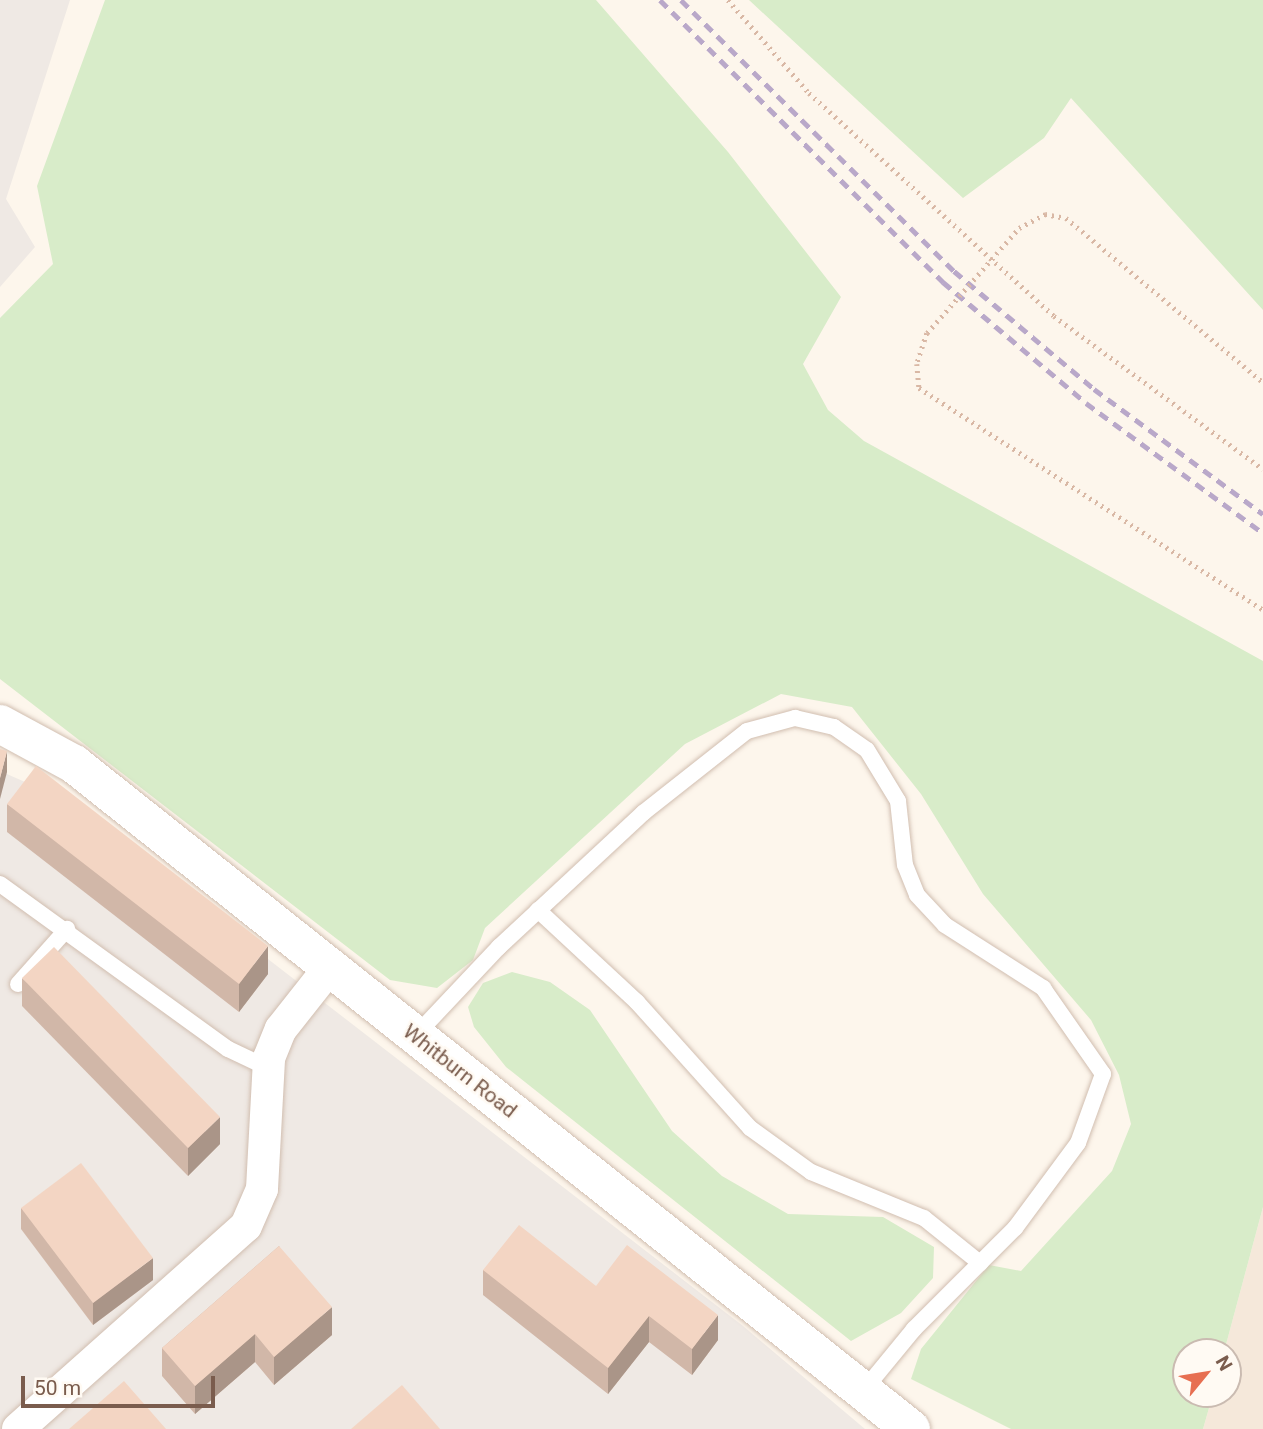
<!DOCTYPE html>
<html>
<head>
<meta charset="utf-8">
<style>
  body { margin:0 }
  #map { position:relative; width:1263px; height:1429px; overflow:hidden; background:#fdf6ec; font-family:Roboto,sans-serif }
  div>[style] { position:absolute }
  .residential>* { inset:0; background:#f5e8da }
  .industrial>* { inset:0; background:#efe9e4 }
  .green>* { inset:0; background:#d8ecc9 }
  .path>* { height:4.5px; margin-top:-2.25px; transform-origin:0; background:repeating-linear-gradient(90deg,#d9b8a5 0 2px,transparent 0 7px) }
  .roads { filter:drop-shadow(0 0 2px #d1beb0) drop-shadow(0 0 2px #d1beb0) }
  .lane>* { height:16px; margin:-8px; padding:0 8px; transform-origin:8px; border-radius:8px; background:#fff }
  .street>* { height:32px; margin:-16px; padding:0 16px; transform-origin:16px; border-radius:16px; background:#fff }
  .secondary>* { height:38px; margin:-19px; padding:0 19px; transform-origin:19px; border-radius:19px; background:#fff }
  .rail>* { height:5px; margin-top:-2.5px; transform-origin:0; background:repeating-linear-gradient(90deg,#b9a8c9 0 10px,transparent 0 17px) }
  .path-bridge>* { height:4.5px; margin-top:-2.25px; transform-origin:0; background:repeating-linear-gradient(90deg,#d9b8a5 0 2px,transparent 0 7px) }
  .wall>* { inset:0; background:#d1b7a8 }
  .shaded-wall>* { inset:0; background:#aa9588 }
  .building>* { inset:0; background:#f3d5c3 }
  span { translate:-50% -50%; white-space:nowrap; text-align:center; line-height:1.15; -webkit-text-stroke:5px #fffaf3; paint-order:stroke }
  .street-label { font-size:21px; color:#7a5c4d }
  .north { position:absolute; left:1172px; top:1338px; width:70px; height:70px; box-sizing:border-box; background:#fffaf3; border:2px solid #cabbb1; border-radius:50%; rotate:60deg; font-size:19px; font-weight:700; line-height:28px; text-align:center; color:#7a5c4d }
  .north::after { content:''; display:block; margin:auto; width:24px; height:32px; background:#e76f51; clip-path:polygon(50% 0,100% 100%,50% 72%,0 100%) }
  .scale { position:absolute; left:21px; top:1376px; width:194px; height:32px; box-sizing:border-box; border:4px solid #7a5c4d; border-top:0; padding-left:9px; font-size:21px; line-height:24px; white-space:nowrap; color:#7a5c4d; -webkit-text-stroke:5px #fffaf3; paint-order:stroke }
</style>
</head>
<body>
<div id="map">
  <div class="residential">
    <i style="clip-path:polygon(1263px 1207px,1263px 1429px,1203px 1429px,1213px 1394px,1228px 1394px,1224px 1352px)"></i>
  </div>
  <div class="industrial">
    <i style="clip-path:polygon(0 0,70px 0,6px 199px,35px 247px,0 287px)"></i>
    <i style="clip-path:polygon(0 771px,57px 796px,743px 1326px,865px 1429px,0 1429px)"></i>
  </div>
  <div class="green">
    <i style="clip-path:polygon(105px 0,596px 0,728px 152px,841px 297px,803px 364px,828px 410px,864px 441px,1263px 661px,1263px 1207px,1224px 1352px,1186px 1352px,1186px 1394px,1213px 1394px,1203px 1429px,1011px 1429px,911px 1379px,921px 1349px,989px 1265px,1021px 1271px,1112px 1171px,1131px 1124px,1119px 1075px,1091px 1020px,983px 894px,921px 794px,852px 707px,781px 694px,685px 744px,485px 928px,473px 960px,437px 988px,390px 980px,0 679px,0 318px,53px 264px,37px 186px)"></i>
    <i style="clip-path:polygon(749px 0,1263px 0,1263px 310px,1071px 98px,1044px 138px,963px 198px)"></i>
    <i style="clip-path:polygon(512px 972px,550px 982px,590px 1010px,672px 1131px,722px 1176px,788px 1214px,883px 1217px,934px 1247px,933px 1278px,901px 1313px,851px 1341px,506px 1067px,474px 1027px,468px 1007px,483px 983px)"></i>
  </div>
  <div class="path">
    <i style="left:728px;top:0;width:123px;rotate:48.9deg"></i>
    <i style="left:809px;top:93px;width:331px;rotate:42.3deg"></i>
    <i style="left:1054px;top:316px;width:259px;rotate:36.2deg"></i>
    <i style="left:1019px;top:228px;width:30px;rotate:-28deg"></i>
    <i style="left:1045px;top:214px;width:21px;rotate:11deg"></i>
    <i style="left:1066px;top:218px;width:256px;rotate:39.8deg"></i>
    <i style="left:927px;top:333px;width:33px;rotate:108deg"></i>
    <i style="left:917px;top:364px;width:24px;rotate:85deg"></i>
    <i style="left:919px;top:388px;width:409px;rotate:32.8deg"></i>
  </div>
  <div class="roads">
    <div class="lane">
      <i style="left:0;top:884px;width:281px;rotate:35.9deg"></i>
      <i style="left:228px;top:1049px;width:44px;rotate:25.4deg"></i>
      <i style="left:538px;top:910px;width:135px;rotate:42.9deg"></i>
      <i style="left:637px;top:1002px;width:169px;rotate:48.1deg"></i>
      <i style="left:750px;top:1128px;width:75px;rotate:35.8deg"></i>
      <i style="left:811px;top:1172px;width:122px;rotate:22.2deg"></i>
      <i style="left:924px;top:1218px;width:72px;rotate:38.8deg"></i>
      <i style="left:18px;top:984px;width:74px;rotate:-48.3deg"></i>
      <i style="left:416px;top:1035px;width:121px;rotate:-46.7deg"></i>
      <i style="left:499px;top:947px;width:197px;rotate:-42.9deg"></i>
      <i style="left:643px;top:813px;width:132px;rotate:-38.3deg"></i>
      <i style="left:747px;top:731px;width:50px;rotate:-15.2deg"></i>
      <i style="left:795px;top:718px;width:40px;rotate:13deg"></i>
      <i style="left:834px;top:727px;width:40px;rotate:34.9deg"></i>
      <i style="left:867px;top:750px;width:60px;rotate:58.7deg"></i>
      <i style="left:898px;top:801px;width:64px;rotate:83.8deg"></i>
      <i style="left:905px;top:865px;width:32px;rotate:68deg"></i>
      <i style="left:917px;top:895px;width:41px;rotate:47deg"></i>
      <i style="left:945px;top:925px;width:117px;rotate:32.7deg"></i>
      <i style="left:1043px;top:988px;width:105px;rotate:55.1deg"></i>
      <i style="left:1103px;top:1074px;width:73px;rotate:109.9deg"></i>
      <i style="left:1078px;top:1143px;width:106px;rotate:126.5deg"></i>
      <i style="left:1015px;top:1228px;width:143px;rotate:135deg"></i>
      <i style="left:914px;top:1329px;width:80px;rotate:129.4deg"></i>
    </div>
    <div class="street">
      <i style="left:18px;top:1429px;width:305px;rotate:-41.7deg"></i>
      <i style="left:246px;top:1226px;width:40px;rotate:-66.6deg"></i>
      <i style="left:262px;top:1189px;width:131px;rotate:-86.9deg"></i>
      <i style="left:269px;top:1058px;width:31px;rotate:-68deg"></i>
      <i style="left:281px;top:1029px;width:79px;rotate:-51.7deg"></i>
    </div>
    <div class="secondary">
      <i style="left:0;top:724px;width:84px;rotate:28.4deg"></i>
      <i style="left:74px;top:764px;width:1069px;rotate:38.47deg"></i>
    </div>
  </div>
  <div class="rail">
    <i style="left:660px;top:0;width:400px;rotate:44.9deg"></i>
    <i style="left:943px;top:282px;width:187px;rotate:40.2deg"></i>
    <i style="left:1086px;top:403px;width:220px;rotate:36.3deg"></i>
    <i style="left:681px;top:0;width:385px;rotate:44.8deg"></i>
    <i style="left:954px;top:271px;width:183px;rotate:40.1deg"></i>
    <i style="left:1094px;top:389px;width:210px;rotate:36.5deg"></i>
  </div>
  <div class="path-bridge">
    <i style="left:927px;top:333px;width:140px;rotate:-48.8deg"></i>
  </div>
  <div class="wall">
    <i style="clip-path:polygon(7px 804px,268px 974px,239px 1012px,7px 832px)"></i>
    <i style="clip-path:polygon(22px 978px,220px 1144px,188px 1176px,22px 1006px)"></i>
    <i style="clip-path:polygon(21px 1208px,153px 1280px,93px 1325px,21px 1229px)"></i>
    <i style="clip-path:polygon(279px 1246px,332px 1335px,274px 1385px,255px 1362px,195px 1414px,162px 1376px,162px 1348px)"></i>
    <i style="clip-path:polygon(483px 1270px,596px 1286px,718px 1340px,692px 1375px,649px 1342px,608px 1394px,483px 1295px)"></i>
  </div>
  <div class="shaded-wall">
    <i style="clip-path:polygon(7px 751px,7px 772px,0 799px,0 778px)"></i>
    <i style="clip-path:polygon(268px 946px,268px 974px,239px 1012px,239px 984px)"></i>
    <i style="clip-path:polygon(220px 1117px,220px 1144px,188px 1176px,188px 1148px)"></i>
    <i style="clip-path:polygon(153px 1258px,153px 1280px,93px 1325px,93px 1303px)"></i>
    <i style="clip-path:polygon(332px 1307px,332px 1335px,274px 1385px,274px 1357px)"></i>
    <i style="clip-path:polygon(718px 1315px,718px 1340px,692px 1375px,692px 1349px)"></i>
    <i style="clip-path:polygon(649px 1316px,649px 1342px,608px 1394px,608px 1368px)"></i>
    <i style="clip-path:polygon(255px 1334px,255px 1362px,195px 1414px,195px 1386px)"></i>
  </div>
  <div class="building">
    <i style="clip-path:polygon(0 749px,7px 751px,0 778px)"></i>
    <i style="clip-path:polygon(36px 766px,268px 946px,239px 984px,7px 804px)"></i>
    <i style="clip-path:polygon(54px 947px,220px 1117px,188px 1148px,22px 978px)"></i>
    <i style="clip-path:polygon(81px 1163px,153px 1258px,93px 1303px,21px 1208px)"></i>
    <i style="clip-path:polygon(519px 1225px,596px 1286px,627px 1245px,718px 1315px,692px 1349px,649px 1316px,608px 1368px,483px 1270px)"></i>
    <i style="clip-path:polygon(279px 1246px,332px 1307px,274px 1357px,255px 1334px,195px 1386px,162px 1348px)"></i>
    <i style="clip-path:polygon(124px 1381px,166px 1429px,69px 1429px)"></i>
    <i style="clip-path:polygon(402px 1385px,440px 1429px,351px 1429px)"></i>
  </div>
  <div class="street-label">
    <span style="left:460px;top:1071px;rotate:38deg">Whitburn Road</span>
  </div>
  <div class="north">N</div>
  <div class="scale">50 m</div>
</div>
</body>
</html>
